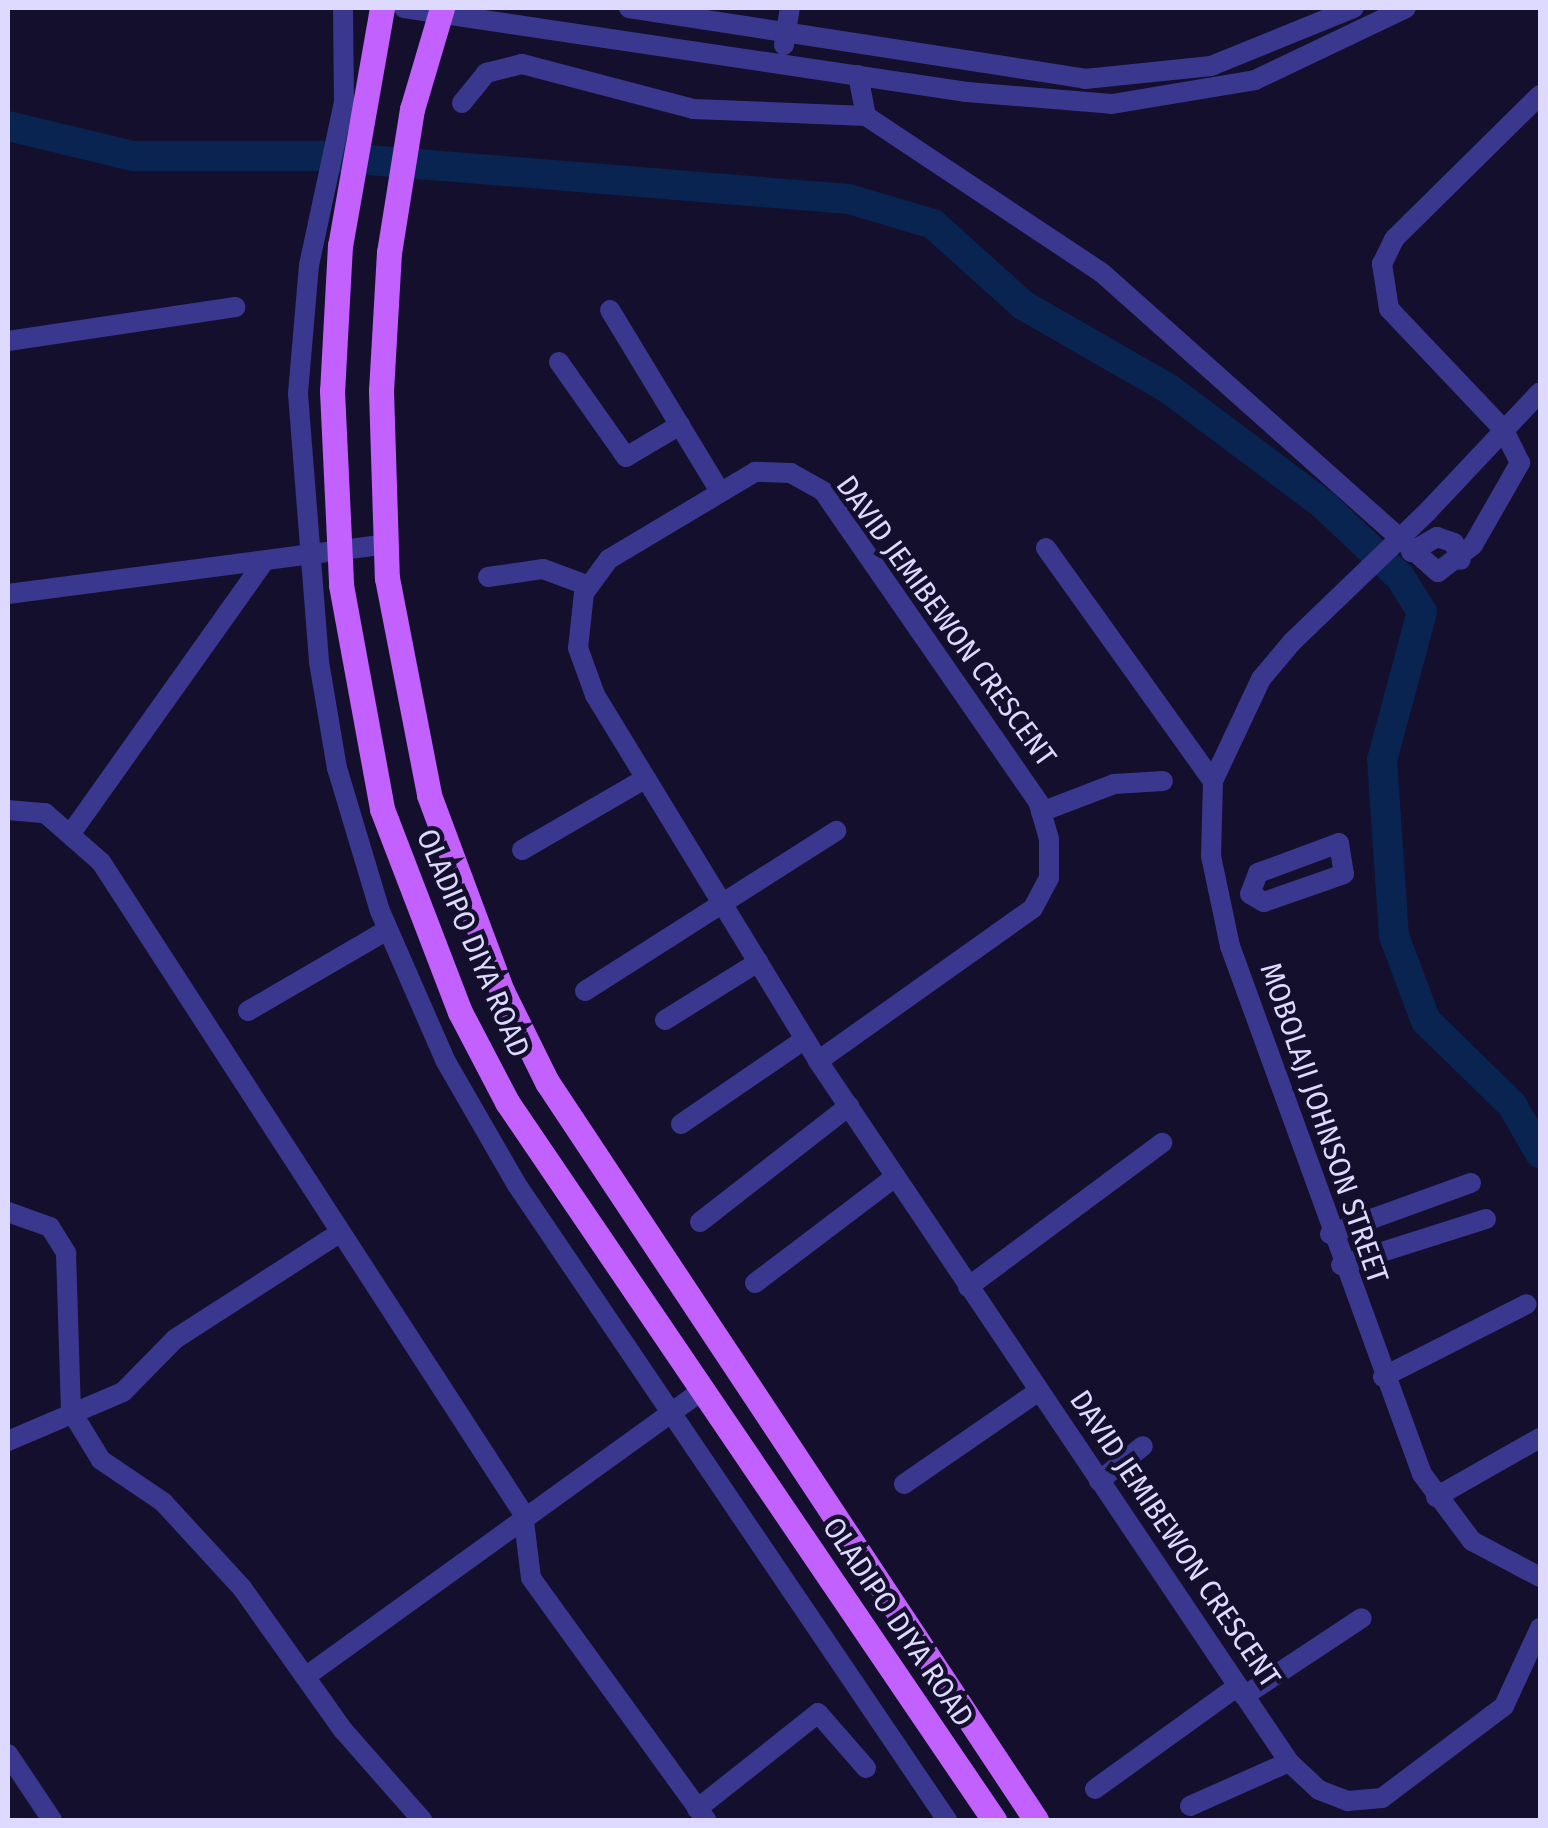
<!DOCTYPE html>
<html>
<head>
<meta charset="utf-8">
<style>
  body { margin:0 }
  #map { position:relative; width:1548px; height:1828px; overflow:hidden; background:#140f2c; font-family:"Fira Sans Condensed",sans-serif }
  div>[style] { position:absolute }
  .river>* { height:30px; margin:-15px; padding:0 15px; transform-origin:15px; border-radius:15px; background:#092451 }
  .minor>* { height:20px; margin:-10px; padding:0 10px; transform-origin:10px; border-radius:10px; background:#3a378e }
  .major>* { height:25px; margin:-12.5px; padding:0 12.5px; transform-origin:12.5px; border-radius:12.5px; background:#c361ff }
  .minor-bridge>* { height:20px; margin:-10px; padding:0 10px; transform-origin:10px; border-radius:10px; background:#3a378e }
  span { translate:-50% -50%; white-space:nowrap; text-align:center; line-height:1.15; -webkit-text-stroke:9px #140f2c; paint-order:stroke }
  .street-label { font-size:30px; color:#dedaff }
  .frame { position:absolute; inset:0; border:10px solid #dedaff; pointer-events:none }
</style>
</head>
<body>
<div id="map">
  <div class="river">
    <i style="left:8px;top:126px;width:129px;rotate:13.5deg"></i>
    <i style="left:133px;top:156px;width:187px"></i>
    <i style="left:320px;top:156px;width:531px;rotate:4.65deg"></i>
    <i style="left:849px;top:199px;width:88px;rotate:16.6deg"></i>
    <i style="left:933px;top:224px;width:121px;rotate:42deg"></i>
    <i style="left:1023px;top:305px;width:168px;rotate:29.9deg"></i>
    <i style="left:1169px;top:389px;width:194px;rotate:36.8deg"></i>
    <i style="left:1324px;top:505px;width:105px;rotate:43.5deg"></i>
    <i style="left:1400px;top:577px;width:41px;rotate:57.8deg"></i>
    <i style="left:1422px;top:612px;width:153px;rotate:105.1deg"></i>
    <i style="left:1382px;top:760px;width:176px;rotate:86.1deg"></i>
    <i style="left:1394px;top:936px;width:91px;rotate:69.4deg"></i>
    <i style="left:1426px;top:1021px;width:120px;rotate:44.3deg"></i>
    <i style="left:1512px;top:1105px;width:56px;rotate:59.7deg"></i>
  </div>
  <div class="minor">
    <i style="left:343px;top:8px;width:94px;rotate:89.4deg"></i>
    <i style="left:344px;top:102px;width:167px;rotate:102.1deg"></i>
    <i style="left:309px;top:265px;width:129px;rotate:94.9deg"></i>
    <i style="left:298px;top:394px;width:269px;rotate:85.5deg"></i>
    <i style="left:319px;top:662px;width:108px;rotate:80.4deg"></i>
    <i style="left:337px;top:768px;width:149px;rotate:73.3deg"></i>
    <i style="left:380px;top:911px;width:163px;rotate:66.4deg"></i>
    <i style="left:445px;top:1060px;width:144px;rotate:60.1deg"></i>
    <i style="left:517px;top:1185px;width:767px;rotate:55.9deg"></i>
    <i style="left:404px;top:8px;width:569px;rotate:8.49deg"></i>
    <i style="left:967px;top:92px;width:145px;rotate:4.7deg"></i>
    <i style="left:1112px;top:104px;width:145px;rotate:-9.5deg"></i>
    <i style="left:1255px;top:80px;width:167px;rotate:-25.5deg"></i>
    <i style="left:629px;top:8px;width:461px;rotate:8.8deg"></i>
    <i style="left:1085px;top:79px;width:127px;rotate:-5.9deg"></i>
    <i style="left:1211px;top:66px;width:154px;rotate:-22.1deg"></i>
    <i style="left:784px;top:45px;width:37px;rotate:-81deg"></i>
    <i style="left:858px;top:75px;width:42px;rotate:79deg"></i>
    <i style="left:462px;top:103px;width:38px;rotate:-51deg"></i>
    <i style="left:486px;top:73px;width:37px;rotate:-14deg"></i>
    <i style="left:522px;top:64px;width:177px;rotate:14.7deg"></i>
    <i style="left:693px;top:109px;width:173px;rotate:2.3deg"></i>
    <i style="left:866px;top:116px;width:282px;rotate:33.6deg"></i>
    <i style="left:1101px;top:272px;width:451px;rotate:41.7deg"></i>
    <i style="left:1438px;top:572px;width:44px;rotate:-37.6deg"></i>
    <i style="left:1473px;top:545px;width:95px;rotate:-60.2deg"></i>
    <i style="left:1520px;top:463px;width:37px;rotate:-116deg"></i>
    <i style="left:1504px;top:430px;width:167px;rotate:-133.5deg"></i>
    <i style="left:1389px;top:309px;width:46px;rotate:-98.8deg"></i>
    <i style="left:1382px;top:264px;width:28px;rotate:-64deg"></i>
    <i style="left:1394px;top:239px;width:205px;rotate:-44.6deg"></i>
    <i style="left:610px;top:310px;width:208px;rotate:58.8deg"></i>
    <i style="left:8px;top:341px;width:230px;rotate:-8.5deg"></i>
    <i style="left:559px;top:362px;width:116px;rotate:54.8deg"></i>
    <i style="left:626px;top:457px;width:63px;rotate:-30.7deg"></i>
    <i style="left:1428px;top:511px;width:163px;rotate:-46.7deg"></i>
    <i style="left:1046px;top:548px;width:287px;rotate:54.4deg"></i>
    <i style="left:1411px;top:552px;width:30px;rotate:-30deg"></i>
    <i style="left:1437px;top:537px;width:18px;rotate:19deg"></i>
    <i style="left:1454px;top:543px;width:18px;rotate:68deg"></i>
    <i style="left:488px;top:577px;width:56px;rotate:-8.3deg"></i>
    <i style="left:543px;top:569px;width:49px;rotate:20.3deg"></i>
    <i style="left:8px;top:594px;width:381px;rotate:-7.5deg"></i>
    <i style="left:1292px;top:642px;width:48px;rotate:130deg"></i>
    <i style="left:1261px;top:679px;width:113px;rotate:115.2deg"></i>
    <i style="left:1213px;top:781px;width:75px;rotate:91.5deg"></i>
    <i style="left:1211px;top:856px;width:92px;rotate:78.1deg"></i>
    <i style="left:1230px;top:946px;width:562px;rotate:70.02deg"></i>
    <i style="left:1422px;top:1474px;width:84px;rotate:53.3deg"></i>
    <i style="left:1472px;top:1541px;width:77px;rotate:27.9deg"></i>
    <i style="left:8px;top:810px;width:37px;rotate:5deg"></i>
    <i style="left:45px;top:813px;width:74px;rotate:41.2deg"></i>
    <i style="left:101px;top:862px;width:776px;rotate:57.05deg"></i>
    <i style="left:523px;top:1513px;width:65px;rotate:83deg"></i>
    <i style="left:531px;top:1578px;width:299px;rotate:54.1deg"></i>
    <i style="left:1041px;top:812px;width:78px;rotate:-21deg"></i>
    <i style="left:1114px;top:784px;width:49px;rotate:-3.5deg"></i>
    <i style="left:74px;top:829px;width:326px;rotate:-54.6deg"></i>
    <i style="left:1339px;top:843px;width:31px;rotate:81deg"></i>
    <i style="left:1344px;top:874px;width:85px;rotate:160.7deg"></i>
    <i style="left:1264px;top:902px;width:16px;rotate:-150deg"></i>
    <i style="left:1250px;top:894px;width:22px;rotate:-69deg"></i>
    <i style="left:1258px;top:873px;width:86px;rotate:-20.3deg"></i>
    <i style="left:522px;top:850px;width:143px;rotate:-30.1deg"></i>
    <i style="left:585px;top:991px;width:298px;rotate:-32.5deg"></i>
    <i style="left:248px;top:1011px;width:161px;rotate:-30.2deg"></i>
    <i style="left:665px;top:1020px;width:110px;rotate:-31.9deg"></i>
    <i style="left:818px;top:1061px;width:264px;rotate:-35.4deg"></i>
    <i style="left:1033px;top:908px;width:34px;rotate:-62deg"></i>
    <i style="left:1049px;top:878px;width:39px;rotate:-90deg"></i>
    <i style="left:1049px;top:839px;width:37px;rotate:-106deg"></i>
    <i style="left:1039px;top:803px;width:379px;rotate:-124.7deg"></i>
    <i style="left:823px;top:491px;width:37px;rotate:-151deg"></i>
    <i style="left:791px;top:473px;width:36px;rotate:-178deg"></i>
    <i style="left:755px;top:472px;width:170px;rotate:149.2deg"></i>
    <i style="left:609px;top:559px;width:42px;rotate:126.3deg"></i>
    <i style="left:584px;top:593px;width:55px;rotate:96.2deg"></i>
    <i style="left:578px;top:648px;width:50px;rotate:70.1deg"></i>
    <i style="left:595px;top:695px;width:429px;rotate:58.6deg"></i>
    <i style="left:818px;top:1061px;width:845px;rotate:56.1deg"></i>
    <i style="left:1289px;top:1762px;width:41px;rotate:43deg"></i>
    <i style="left:1319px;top:1790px;width:31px;rotate:21deg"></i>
    <i style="left:1348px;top:1801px;width:34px;rotate:-5deg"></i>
    <i style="left:1382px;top:1798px;width:153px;rotate:-37deg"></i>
    <i style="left:1504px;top:1706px;width:86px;rotate:-65.2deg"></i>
    <i style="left:681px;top:1124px;width:150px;rotate:-34.4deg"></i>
    <i style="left:8px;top:1212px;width:45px;rotate:19.7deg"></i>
    <i style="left:50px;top:1227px;width:31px;rotate:58deg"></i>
    <i style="left:66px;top:1253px;width:158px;rotate:88.2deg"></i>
    <i style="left:71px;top:1411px;width:57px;rotate:58.5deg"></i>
    <i style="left:101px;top:1460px;width:75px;rotate:34.1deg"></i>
    <i style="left:163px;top:1502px;width:117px;rotate:47.4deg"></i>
    <i style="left:242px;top:1588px;width:174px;rotate:54.6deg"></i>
    <i style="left:343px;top:1730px;width:120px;rotate:48.7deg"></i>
    <i style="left:700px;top:1222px;width:189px;rotate:-37.9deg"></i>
    <i style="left:1330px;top:1234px;width:150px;rotate:-19.9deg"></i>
    <i style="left:1341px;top:1265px;width:152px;rotate:-17.6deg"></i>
    <i style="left:755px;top:1283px;width:176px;rotate:-37.1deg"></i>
    <i style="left:968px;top:1287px;width:242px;rotate:-36.6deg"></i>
    <i style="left:1383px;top:1377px;width:161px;rotate:-26.9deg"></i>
    <i style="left:8px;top:1441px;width:125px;rotate:-23.1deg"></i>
    <i style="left:123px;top:1392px;width:74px;rotate:-45.5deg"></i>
    <i style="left:175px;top:1339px;width:194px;rotate:-32.8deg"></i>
    <i style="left:1099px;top:1481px;width:56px;rotate:-38.5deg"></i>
    <i style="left:904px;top:1484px;width:164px;rotate:-34.6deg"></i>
    <i style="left:1436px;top:1497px;width:120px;rotate:-29.6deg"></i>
    <i style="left:305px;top:1677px;width:489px;rotate:-35.8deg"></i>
    <i style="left:1244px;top:1696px;width:141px;rotate:-33.5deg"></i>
    <i style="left:8px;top:1754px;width:79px;rotate:56.3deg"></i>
    <i style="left:1095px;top:1789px;width:176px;rotate:-35.8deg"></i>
    <i style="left:1190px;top:1806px;width:108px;rotate:-24deg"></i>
    <i style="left:697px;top:1809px;width:154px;rotate:-38.4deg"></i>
    <i style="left:818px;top:1713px;width:73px;rotate:48.9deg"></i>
  </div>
  <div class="major">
    <i style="left:382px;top:8px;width:241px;rotate:100deg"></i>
    <i style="left:340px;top:245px;width:146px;rotate:93.1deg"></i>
    <i style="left:332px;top:391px;width:194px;rotate:87.3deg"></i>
    <i style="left:341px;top:585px;width:228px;rotate:79.6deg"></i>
    <i style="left:382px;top:809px;width:217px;rotate:69deg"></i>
    <i style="left:460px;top:1012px;width:102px;rotate:62.4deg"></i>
    <i style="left:507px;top:1102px;width:868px;rotate:55.85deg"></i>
    <i style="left:442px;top:8px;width:105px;rotate:106.5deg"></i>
    <i style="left:412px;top:109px;width:145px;rotate:99.1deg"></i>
    <i style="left:389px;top:252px;width:139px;rotate:93.3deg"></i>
    <i style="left:381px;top:391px;width:187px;rotate:88.2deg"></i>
    <i style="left:387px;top:578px;width:221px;rotate:79deg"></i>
    <i style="left:429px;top:795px;width:209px;rotate:69.6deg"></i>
    <i style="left:502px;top:991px;width:102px;rotate:63.7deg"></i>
    <i style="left:547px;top:1082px;width:885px;rotate:56.47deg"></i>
  </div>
  <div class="minor-bridge">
    <i style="left:1292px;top:642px;width:189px;rotate:-43.9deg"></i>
  </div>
  <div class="street-label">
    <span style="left:946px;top:621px;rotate:54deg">DAVID JEMIBEWON CRESCENT</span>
    <span style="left:473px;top:943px;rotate:67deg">OLADIPO DIYA ROAD</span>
    <span style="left:1324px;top:1123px;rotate:71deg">MOBOLAJI JOHNSON STREET</span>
    <span style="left:1175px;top:1539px;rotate:56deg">DAVID JEMIBEWON CRESCENT</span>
    <span style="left:898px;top:1622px;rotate:56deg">OLADIPO DIYA ROAD</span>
  </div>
  <div class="frame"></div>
</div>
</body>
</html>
